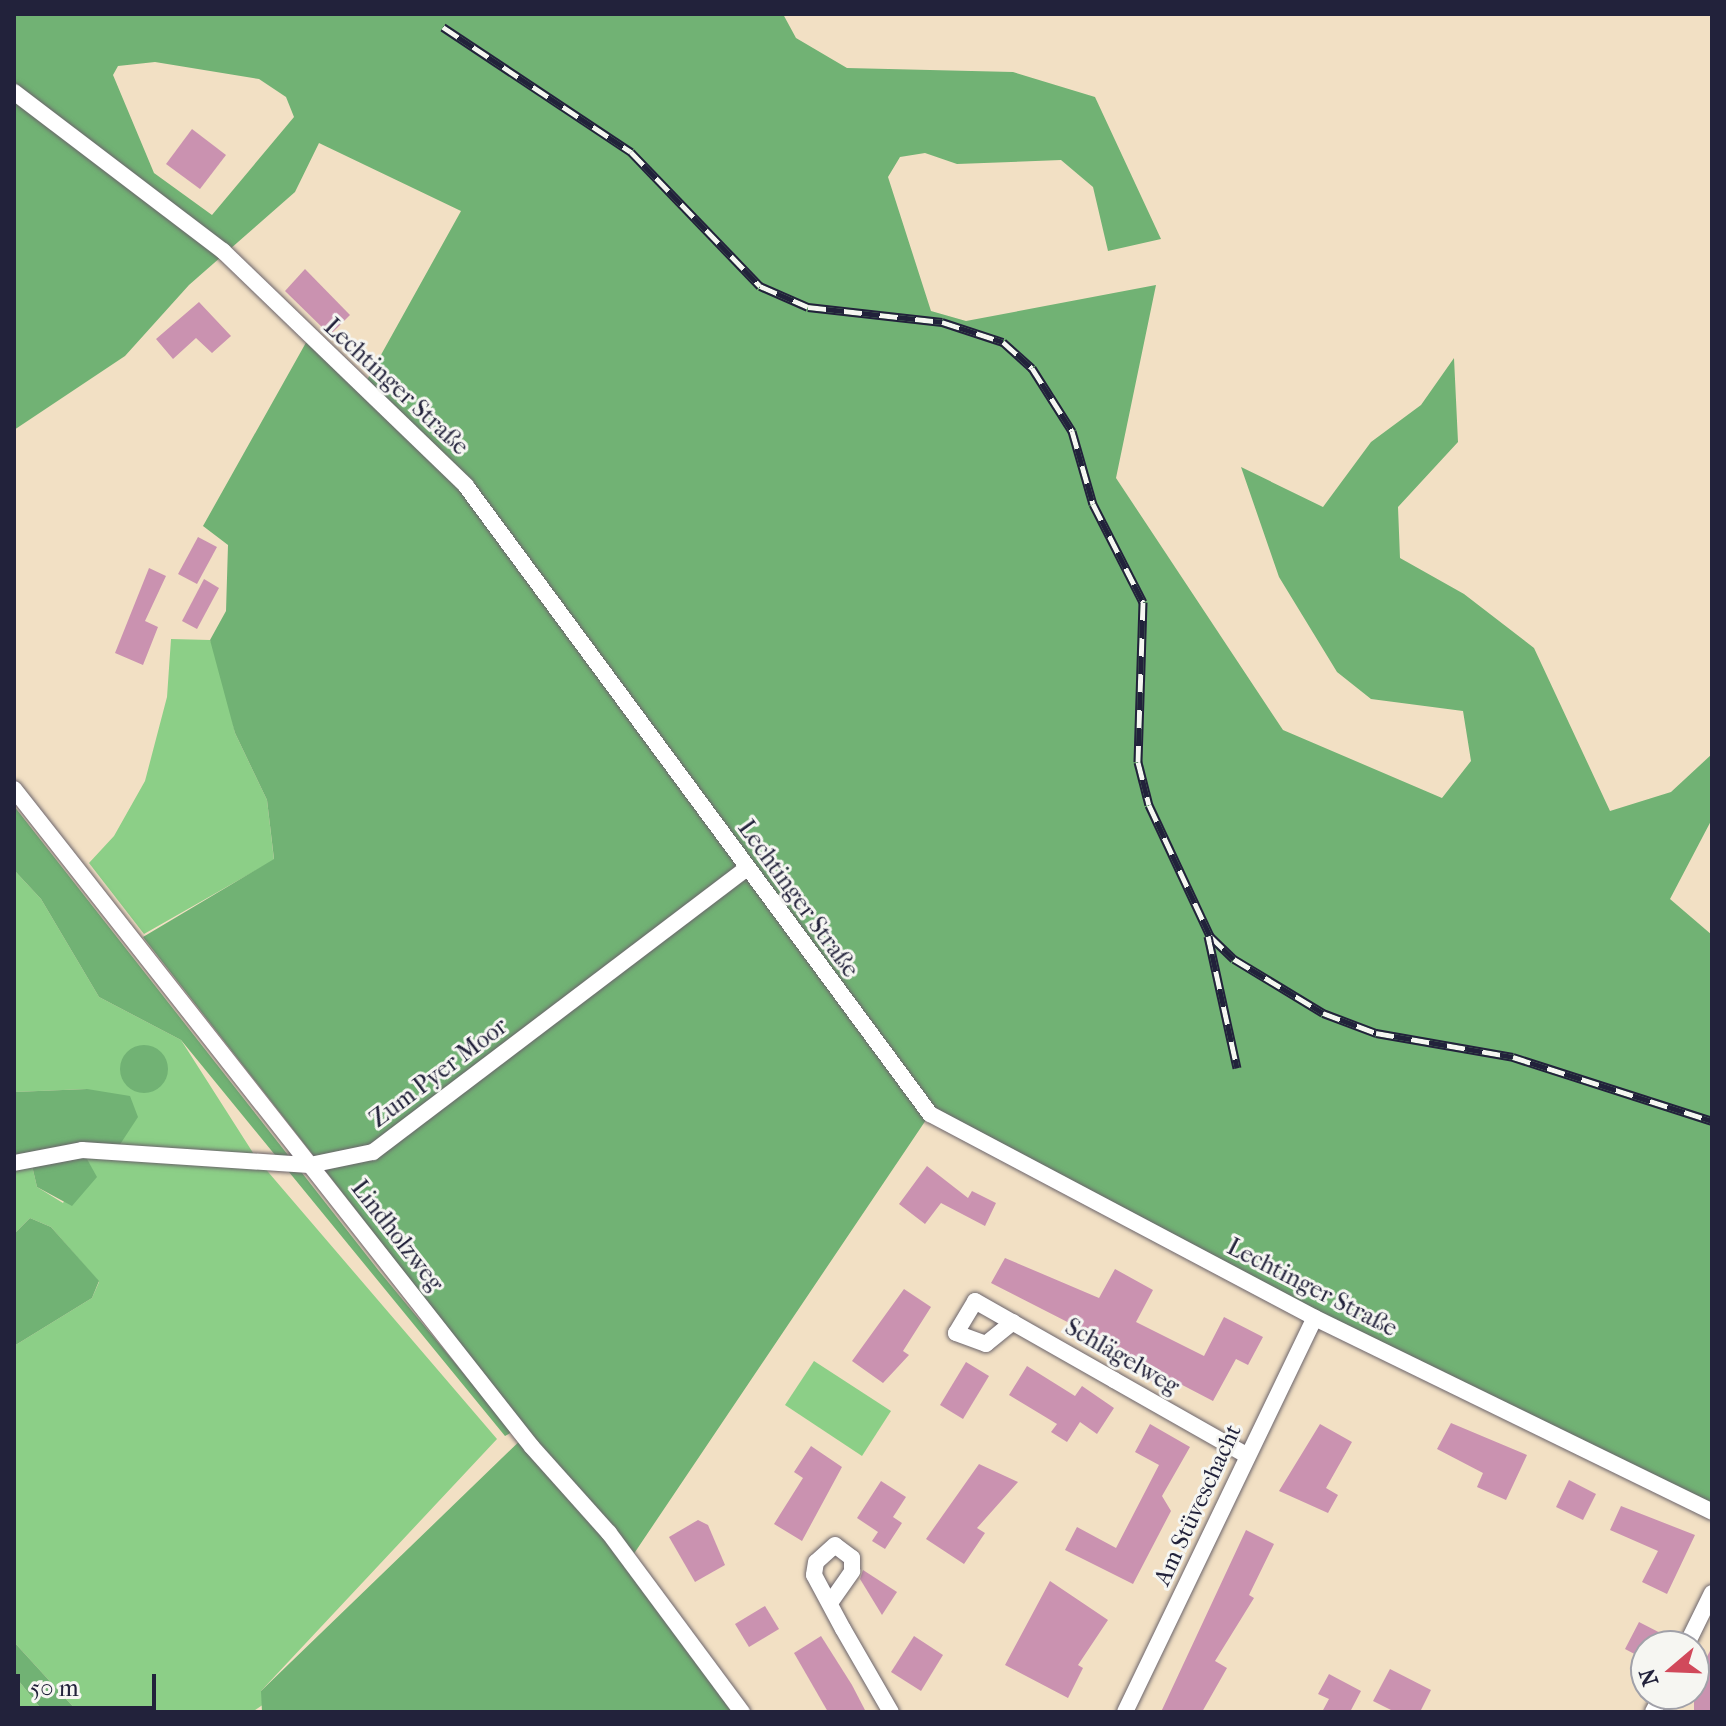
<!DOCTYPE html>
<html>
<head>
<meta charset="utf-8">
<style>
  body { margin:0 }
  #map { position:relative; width:1726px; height:1726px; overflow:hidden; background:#f2e0c4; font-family:"IM FELL French Canon",serif }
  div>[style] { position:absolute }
  .green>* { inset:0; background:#8ccf87 }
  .forest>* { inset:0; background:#71b274 }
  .round { border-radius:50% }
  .building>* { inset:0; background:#ca92b0 }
  .roads { filter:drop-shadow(0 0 2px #6b646b) drop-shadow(0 0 2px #6b646b) }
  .minor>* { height:16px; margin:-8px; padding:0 8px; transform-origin:8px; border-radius:8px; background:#fff }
  .rail>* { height:9px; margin-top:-4.5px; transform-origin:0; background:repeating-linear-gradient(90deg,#f6f6f2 0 18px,#22223b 0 36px); box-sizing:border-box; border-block:2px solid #22223b }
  span { translate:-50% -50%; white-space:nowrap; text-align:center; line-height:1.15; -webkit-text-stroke:6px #f6f6f2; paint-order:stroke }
  .street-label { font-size:24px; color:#22223b }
  .frame { position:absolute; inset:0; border:16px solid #22223b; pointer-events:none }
  .north { position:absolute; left:1630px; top:1630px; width:80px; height:80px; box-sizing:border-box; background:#f6f6f2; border:2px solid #a1a1a9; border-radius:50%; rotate:251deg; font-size:22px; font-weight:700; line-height:32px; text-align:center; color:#22223b }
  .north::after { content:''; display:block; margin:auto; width:28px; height:36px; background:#d1495b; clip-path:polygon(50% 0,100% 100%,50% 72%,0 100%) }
  .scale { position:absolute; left:16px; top:1674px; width:140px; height:36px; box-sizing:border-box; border:4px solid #22223b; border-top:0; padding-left:10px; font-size:24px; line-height:28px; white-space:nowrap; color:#22223b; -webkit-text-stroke:6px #f6f6f2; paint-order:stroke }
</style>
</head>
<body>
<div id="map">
  <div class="green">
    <i style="clip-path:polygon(171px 639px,210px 640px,220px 660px,235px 733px,267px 800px,274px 860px,144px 934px,89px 863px,114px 836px,145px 781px,167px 697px)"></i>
    <i style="clip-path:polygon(14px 870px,41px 899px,99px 997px,181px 1040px,257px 1159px,497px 1439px,261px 1691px,270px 1700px,252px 1712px,78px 1712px,14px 1642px,14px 1346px,92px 1298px,99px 1282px,51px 1227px,30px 1218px,14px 1234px,14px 1163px,30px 1157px,37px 1187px,63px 1203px,86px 1165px,87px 1089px,14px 1092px)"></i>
    <i style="clip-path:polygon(814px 1361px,891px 1411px,862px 1456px,785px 1405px)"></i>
    <i style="clip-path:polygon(14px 1675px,38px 1705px,45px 1712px,14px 1712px)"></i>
  </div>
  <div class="forest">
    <i style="clip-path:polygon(evenodd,14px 14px,783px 14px,796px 38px,847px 68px,1013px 72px,1095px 97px,1161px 239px,1108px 251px,1093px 187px,1061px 160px,957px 164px,925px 153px,900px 157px,888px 177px,931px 311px,966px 321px,1156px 285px,1116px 478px,1283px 730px,1442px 798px,1471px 761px,1463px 711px,1371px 699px,1337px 672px,1279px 577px,1241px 467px,1323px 507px,1371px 442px,1421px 405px,1454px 358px,1458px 442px,1398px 507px,1400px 558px,1464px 594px,1534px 648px,1610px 811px,1671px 792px,1712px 754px,1712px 819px,1670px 899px,1712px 935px,1712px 1512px,930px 1114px,629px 1561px,744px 1712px,262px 1712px,261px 1691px,529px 1432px,143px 937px,274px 859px,267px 800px,235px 733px,210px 640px,226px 611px,228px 545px,203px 526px,308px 339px,362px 389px,461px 211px,319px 143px,295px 192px,189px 285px,125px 356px,14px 430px,14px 14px,155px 62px,259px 79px,286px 97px,294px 117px,212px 215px,154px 173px,113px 75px,118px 66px,155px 62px)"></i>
    <i style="clip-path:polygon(14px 806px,379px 1271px,512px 1432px,505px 1436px,181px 1040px,99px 997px,41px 899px,14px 870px)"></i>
    <i class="round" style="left:120px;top:1045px;width:48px;height:48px"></i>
    <i style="clip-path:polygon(87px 1089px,130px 1096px,138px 1117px,117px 1149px,82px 1150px,97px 1177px,72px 1206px,37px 1187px,30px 1157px,14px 1163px,14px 1092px)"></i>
    <i style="clip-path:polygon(30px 1218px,51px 1227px,99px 1281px,92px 1298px,14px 1346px,14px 1234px)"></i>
    <i style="clip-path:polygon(14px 1642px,78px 1712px,45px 1712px,38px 1705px,14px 1675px)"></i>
  </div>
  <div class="building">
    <i style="clip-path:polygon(192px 129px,226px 155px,200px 189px,166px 164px)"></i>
    <i style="clip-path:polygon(305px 269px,350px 315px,330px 335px,285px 291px)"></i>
    <i style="clip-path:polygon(199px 302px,231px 336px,212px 353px,196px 338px,173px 359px,156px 339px)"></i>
    <i style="clip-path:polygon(198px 537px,217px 547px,197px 584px,178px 574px)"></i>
    <i style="clip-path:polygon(149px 568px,166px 576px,145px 621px,158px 627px,143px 665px,115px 653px)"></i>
    <i style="clip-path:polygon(204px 579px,219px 588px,197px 629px,182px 621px)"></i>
    <i style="clip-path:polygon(927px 1166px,968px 1198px,972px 1191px,996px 1203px,985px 1226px,941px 1203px,925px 1224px,899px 1204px)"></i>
    <i style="clip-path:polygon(1005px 1258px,1099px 1298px,1115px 1269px,1153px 1290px,1136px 1322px,1204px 1356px,1224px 1317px,1263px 1337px,1248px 1365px,1236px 1359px,1213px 1401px,1165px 1376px,1160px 1386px,1084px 1344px,1089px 1333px,991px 1283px)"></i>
    <i style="clip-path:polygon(904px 1289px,931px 1307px,903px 1351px,909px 1355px,883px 1383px,852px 1361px)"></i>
    <i style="clip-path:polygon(966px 1362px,989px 1376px,963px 1419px,940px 1405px)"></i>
    <i style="clip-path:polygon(1027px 1366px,1075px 1396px,1082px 1386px,1114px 1408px,1097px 1434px,1080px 1422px,1067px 1442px,1051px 1432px,1057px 1424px,1009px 1395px)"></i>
    <i style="clip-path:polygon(1451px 1423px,1527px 1455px,1506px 1500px,1477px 1487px,1483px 1473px,1437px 1449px)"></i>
    <i style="clip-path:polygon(1150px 1424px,1190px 1447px,1162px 1496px,1171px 1511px,1133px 1584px,1065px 1550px,1077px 1527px,1116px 1548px,1159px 1465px,1135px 1452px)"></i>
    <i style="clip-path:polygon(1320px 1424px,1352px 1442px,1326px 1488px,1338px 1495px,1328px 1513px,1279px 1491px)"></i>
    <i style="clip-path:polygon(811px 1446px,842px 1467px,802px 1541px,774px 1524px,803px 1478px,794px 1472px)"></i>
    <i style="clip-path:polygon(979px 1464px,1018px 1482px,977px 1528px,985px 1533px,964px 1564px,926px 1539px)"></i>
    <i style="clip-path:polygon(1569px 1480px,1596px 1494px,1583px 1520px,1556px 1507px)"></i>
    <i style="clip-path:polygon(881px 1481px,906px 1497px,893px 1517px,902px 1523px,885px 1549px,872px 1541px,878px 1532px,857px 1518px)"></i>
    <i style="clip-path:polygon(1621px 1506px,1695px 1535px,1667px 1594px,1642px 1582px,1658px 1551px,1610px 1530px)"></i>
    <i style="clip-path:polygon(698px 1520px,708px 1525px,725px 1565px,695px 1582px,669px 1537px)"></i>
    <i style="clip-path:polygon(1246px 1530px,1274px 1544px,1249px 1595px,1254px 1598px,1215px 1661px,1227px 1668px,1202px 1712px,1161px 1712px)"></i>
    <i style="clip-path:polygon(863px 1570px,897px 1592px,882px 1615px,860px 1579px)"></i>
    <i style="clip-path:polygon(1050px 1581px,1108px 1620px,1078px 1665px,1083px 1668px,1068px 1698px,1005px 1665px)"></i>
    <i style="clip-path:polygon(765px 1606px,779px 1629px,749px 1647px,735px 1624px)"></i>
    <i style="clip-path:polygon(1639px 1622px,1676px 1641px,1675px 1646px,1646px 1646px,1646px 1660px,1625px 1649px)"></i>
    <i style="clip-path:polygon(821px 1636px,852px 1685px,866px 1712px,828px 1712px,794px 1653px)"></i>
    <i style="clip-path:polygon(914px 1636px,943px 1655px,921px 1691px,891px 1672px)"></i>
    <i style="clip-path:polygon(1712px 1647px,1712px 1712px,1694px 1712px,1694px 1682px)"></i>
    <i style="clip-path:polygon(1390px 1669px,1431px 1690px,1420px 1712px,1395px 1712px,1373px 1701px)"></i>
    <i style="clip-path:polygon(1329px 1674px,1361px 1691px,1350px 1712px,1322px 1712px,1329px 1699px,1318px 1694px)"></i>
  </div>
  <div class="roads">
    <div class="minor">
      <i style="left:14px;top:92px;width:263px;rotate:37.3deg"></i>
      <i style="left:223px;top:251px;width:338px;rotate:44deg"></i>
      <i style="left:466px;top:486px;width:781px;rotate:53.54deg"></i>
      <i style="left:930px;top:1114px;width:436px;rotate:27.9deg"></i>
      <i style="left:1315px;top:1318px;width:442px;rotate:26deg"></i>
      <i style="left:14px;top:789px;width:837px;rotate:51.79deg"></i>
      <i style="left:532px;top:1447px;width:115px;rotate:48.2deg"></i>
      <i style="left:609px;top:1533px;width:223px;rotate:53.4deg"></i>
      <i style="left:14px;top:1163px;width:69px;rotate:-10.8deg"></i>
      <i style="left:82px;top:1150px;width:228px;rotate:3.8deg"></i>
      <i style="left:310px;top:1165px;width:64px;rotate:-11.7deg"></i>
      <i style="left:373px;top:1152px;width:468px;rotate:-37.2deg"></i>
      <i style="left:1013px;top:1322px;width:35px;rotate:141deg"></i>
      <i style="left:986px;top:1344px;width:32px;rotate:-160deg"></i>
      <i style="left:956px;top:1333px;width:37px;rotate:-59deg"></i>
      <i style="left:975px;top:1301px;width:160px;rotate:29.6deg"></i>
      <i style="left:1114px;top:1380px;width:152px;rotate:29.6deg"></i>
      <i style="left:830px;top:1603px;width:39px;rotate:-55deg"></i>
      <i style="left:852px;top:1571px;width:13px;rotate:-90deg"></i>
      <i style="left:852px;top:1558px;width:21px;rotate:-143deg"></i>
      <i style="left:835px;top:1545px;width:25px;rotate:138deg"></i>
      <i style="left:816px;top:1562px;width:13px;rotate:99deg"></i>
      <i style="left:814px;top:1575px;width:61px;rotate:61.8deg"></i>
      <i style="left:843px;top:1629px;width:96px;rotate:60deg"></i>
      <i style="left:1686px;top:1646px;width:59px;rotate:-63.9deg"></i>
      <i style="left:1125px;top:1712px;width:437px;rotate:-64.3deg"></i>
      <i style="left:1653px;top:1712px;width:20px;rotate:-63deg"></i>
    </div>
  </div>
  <div class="rail">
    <i style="left:443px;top:27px;width:226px;rotate:33.6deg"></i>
    <i style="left:631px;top:152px;width:186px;rotate:46.1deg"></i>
    <i style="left:760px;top:286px;width:52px;rotate:23.6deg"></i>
    <i style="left:808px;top:307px;width:135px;rotate:6.4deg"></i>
    <i style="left:942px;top:322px;width:64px;rotate:18.2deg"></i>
    <i style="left:1003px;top:342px;width:39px;rotate:42deg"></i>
    <i style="left:1032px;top:368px;width:75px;rotate:57.6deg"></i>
    <i style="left:1072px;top:431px;width:76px;rotate:74deg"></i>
    <i style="left:1093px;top:504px;width:110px;rotate:63deg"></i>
    <i style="left:1143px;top:602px;width:160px;rotate:91.8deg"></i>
    <i style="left:1138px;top:762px;width:44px;rotate:75.7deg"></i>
    <i style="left:1149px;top:805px;width:145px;rotate:65deg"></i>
    <i style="left:1210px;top:936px;width:33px;rotate:44deg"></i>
    <i style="left:1234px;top:959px;width:104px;rotate:31.2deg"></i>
    <i style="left:1323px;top:1013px;width:57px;rotate:20.7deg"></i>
    <i style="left:1376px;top:1033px;width:139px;rotate:9.9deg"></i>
    <i style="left:1513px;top:1057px;width:209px;rotate:17.8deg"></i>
    <i style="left:1208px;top:936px;width:135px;rotate:77.6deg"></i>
  </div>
  <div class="street-label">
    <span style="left:396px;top:387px;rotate:43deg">Lechtinger Straße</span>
    <span style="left:798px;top:899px;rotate:54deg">Lechtinger Straße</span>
    <span style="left:439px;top:1073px;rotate:-37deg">Zum Pyer Moor</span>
    <span style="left:397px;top:1236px;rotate:52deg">Lindholzweg</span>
    <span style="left:1312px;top:1288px;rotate:27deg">Lechtinger Straße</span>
    <span style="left:1122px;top:1357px;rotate:30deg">Schlägelweg</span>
    <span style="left:1198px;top:1505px;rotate:-65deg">Am Stüveschacht</span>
  </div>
  <div class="frame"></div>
  <div class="north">N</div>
  <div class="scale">50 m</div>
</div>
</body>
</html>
